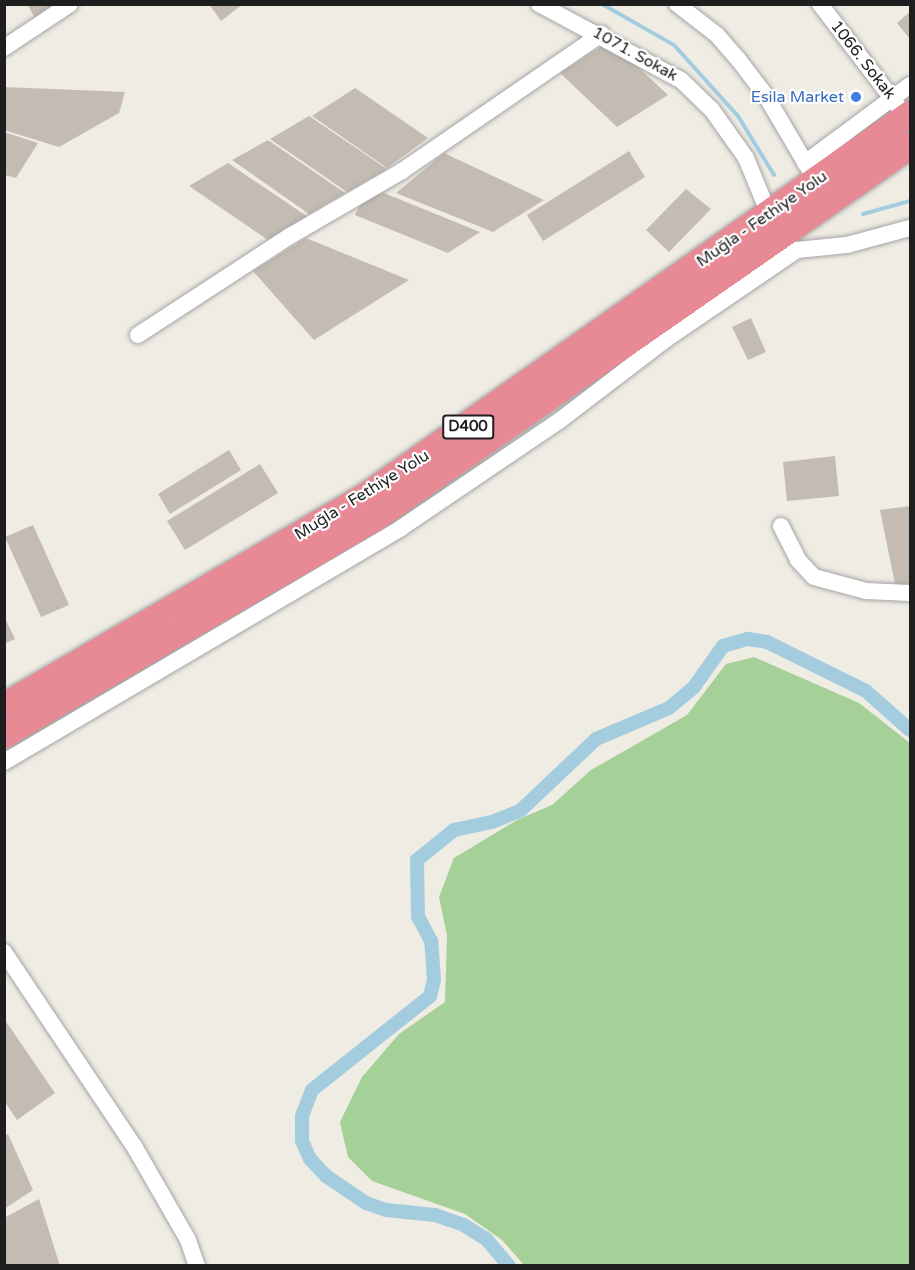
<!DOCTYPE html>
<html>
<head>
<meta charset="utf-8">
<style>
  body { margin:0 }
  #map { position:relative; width:915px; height:1270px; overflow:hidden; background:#efece4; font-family:"Varela Round",sans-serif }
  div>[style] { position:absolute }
  .forest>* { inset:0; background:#a5d098 }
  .stream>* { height:4px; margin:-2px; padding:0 2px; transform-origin:2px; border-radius:2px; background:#a3cdde }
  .canal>* { height:14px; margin:-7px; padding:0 7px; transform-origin:7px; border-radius:7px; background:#a3cdde }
  .building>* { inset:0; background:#c4bcb3 }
  .roads { filter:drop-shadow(0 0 2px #a5a5a5) drop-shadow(0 0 2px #a5a5a5) }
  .minor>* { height:16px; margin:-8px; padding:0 8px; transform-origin:8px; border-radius:8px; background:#fff }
  .highway>* { height:26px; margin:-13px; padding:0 13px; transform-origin:13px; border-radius:13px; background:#e88a96 }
  .dots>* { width:16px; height:16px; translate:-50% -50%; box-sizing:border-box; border:3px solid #fff; border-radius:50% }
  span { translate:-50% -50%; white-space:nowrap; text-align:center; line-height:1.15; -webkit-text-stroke:4.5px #fff; paint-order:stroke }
  .shield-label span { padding:2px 4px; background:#fff; border:2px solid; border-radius:4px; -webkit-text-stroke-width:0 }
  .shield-label { font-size:15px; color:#1e1e1e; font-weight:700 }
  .street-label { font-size:16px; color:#1e1e1e }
  .shop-label { font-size:16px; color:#366cbe }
  .right { translate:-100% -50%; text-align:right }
  .frame { position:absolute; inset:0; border:6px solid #1e1e1e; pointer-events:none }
</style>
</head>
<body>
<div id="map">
  <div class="forest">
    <i style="clip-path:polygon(754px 657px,859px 703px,910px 743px,910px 1265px,524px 1265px,502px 1240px,465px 1214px,372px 1181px,348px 1157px,340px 1122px,362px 1077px,399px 1034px,445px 1002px,447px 935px,439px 897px,454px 858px,517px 820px,552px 805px,591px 770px,687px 715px,726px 664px)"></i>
  </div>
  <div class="stream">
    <i style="left:602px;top:4px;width:83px;rotate:29.7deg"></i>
    <i style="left:674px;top:45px;width:96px;rotate:48deg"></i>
    <i style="left:738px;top:116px;width:69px;rotate:58.6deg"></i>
    <i style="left:863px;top:214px;width:49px;rotate:-15.5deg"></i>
  </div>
  <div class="canal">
    <i style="left:509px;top:1266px;width:35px;rotate:-130deg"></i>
    <i style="left:486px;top:1239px;width:26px;rotate:-148deg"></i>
    <i style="left:464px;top:1225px;width:31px;rotate:-161deg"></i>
    <i style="left:435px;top:1215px;width:49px;rotate:-174.2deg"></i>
    <i style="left:386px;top:1210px;width:21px;rotate:-161deg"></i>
    <i style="left:366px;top:1203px;width:48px;rotate:-146deg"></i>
    <i style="left:326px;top:1176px;width:23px;rotate:-133deg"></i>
    <i style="left:310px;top:1159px;width:20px;rotate:-114deg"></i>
    <i style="left:302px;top:1141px;width:25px;rotate:-90deg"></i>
    <i style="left:302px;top:1116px;width:28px;rotate:-69deg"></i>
    <i style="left:312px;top:1090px;width:151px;rotate:-38.5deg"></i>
    <i style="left:430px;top:996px;width:16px;rotate:-76deg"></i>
    <i style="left:434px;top:980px;width:39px;rotate:-94deg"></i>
    <i style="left:431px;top:941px;width:27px;rotate:-118deg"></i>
    <i style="left:418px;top:917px;width:57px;rotate:-91deg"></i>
    <i style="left:417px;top:860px;width:48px;rotate:-39deg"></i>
    <i style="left:454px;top:830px;width:39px;rotate:-12deg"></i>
    <i style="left:492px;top:822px;width:31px;rotate:-22deg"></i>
    <i style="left:521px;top:810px;width:103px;rotate:-43.4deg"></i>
    <i style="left:596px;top:739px;width:79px;rotate:-23deg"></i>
    <i style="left:669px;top:708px;width:33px;rotate:-40deg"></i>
    <i style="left:694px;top:687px;width:50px;rotate:-54.7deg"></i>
    <i style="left:723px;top:646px;width:26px;rotate:-16deg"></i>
    <i style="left:748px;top:639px;width:19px;rotate:9deg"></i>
    <i style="left:767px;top:642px;width:110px;rotate:26.3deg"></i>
    <i style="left:866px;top:691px;width:59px;rotate:41.6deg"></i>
  </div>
  <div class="building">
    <i style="clip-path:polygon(27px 4px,59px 4px,36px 19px)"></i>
    <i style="clip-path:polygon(209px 4px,243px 4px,221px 21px)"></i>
    <i style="clip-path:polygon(910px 12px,910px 37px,909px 38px,897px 23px)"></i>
    <i style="clip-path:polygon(610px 41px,668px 95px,617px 127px,560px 73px)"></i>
    <i style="clip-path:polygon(4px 87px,125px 92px,119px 113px,59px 147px,4px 130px)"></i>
    <i style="clip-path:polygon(355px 88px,428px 138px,387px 168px,312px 116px)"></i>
    <i style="clip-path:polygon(309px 116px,387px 169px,347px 192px,270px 139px)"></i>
    <i style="clip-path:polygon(4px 132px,38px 143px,16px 178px,4px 175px)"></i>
    <i style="clip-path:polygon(268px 140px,345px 193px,309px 214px,232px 160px)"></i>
    <i style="clip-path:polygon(629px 151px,645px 177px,543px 241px,527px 215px)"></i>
    <i style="clip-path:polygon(444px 153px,544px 200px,493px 232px,396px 193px)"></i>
    <i style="clip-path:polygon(228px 163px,308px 217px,268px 240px,189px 186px)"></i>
    <i style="clip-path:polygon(686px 189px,711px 209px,669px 252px,646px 230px)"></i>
    <i style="clip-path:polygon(379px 191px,480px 232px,448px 253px,355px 215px,362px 200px)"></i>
    <i style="clip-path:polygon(306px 238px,409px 280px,314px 340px,253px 271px)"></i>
    <i style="clip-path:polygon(751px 318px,766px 352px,748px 360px,732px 327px)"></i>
    <i style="clip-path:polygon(229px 450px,241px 470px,170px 514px,158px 494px)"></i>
    <i style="clip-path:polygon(835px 456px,839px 496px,787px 501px,783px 462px)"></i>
    <i style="clip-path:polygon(260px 464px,278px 493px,185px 550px,167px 521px)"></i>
    <i style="clip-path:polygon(910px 506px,910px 590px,896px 589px,880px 510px)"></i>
    <i style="clip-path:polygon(33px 525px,69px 605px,41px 617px,5px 537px)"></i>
    <i style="clip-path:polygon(4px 616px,15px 639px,4px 644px)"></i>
    <i style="clip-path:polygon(5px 1020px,55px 1093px,17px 1120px,5px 1102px)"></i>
    <i style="clip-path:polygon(8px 1134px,33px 1190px,4px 1209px,4px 1136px)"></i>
    <i style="clip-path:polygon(39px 1199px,60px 1266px,4px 1266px,4px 1218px)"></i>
  </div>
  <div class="roads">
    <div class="minor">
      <i style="left:539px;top:4px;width:161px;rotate:28.2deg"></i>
      <i style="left:681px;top:80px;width:43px;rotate:44.1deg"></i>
      <i style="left:712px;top:110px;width:59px;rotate:54.7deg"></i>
      <i style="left:746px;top:158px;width:61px;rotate:67.7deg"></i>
      <i style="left:677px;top:4px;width:51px;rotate:37.8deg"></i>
      <i style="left:717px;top:35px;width:32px;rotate:49deg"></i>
      <i style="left:738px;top:59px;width:46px;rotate:52.9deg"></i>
      <i style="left:766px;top:96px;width:99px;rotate:59.5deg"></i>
      <i style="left:820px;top:4px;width:142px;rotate:52.7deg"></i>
      <i style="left:4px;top:48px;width:79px;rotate:-33.7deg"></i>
      <i style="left:805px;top:163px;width:131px;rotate:-36.6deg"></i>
      <i style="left:787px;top:251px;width:60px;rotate:-5.7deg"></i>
      <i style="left:847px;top:245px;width:65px;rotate:-15.1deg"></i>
      <i style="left:138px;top:335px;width:181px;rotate:-33.1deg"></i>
      <i style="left:290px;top:236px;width:129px;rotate:-30.1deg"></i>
      <i style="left:402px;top:171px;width:242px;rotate:-34.5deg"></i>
      <i style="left:781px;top:526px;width:38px;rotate:63deg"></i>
      <i style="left:798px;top:560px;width:23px;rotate:47deg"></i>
      <i style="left:814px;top:577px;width:54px;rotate:15.1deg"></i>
      <i style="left:866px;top:591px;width:44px;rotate:2.6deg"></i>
      <i style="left:4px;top:762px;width:461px;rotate:-30.5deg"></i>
      <i style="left:401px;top:528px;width:191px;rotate:-34.1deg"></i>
      <i style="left:559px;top:421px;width:133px;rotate:-37.4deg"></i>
      <i style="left:665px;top:340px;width:160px;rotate:-34.3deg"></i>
      <i style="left:4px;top:952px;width:234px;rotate:56.2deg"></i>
      <i style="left:134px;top:1146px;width:108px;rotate:60.1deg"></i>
      <i style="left:188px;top:1240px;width:28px;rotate:71deg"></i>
    </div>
    <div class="highway">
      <i style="left:4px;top:706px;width:419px;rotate:-30.1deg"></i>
      <i style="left:366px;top:496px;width:665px;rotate:-35.08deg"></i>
      <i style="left:4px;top:735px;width:428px;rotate:-30.3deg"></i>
      <i style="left:374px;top:519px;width:653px;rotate:-34.83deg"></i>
    </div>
  </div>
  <div class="dots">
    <i style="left:856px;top:97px;background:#3f7fe0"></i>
  </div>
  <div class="shield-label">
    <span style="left:468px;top:427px">D400</span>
  </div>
  <div class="street-label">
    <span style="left:635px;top:54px;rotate:29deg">1071. Sokak</span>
    <span style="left:863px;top:60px;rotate:52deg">1066. Sokak</span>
    <span style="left:762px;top:219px;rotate:-35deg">Muğla - Fethiye Yolu</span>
    <span style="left:362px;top:495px;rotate:-32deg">Muğla - Fethiye Yolu</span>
  </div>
  <div class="shop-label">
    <span class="right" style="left:844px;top:97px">Esila Market</span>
  </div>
  <div class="frame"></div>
</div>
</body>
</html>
